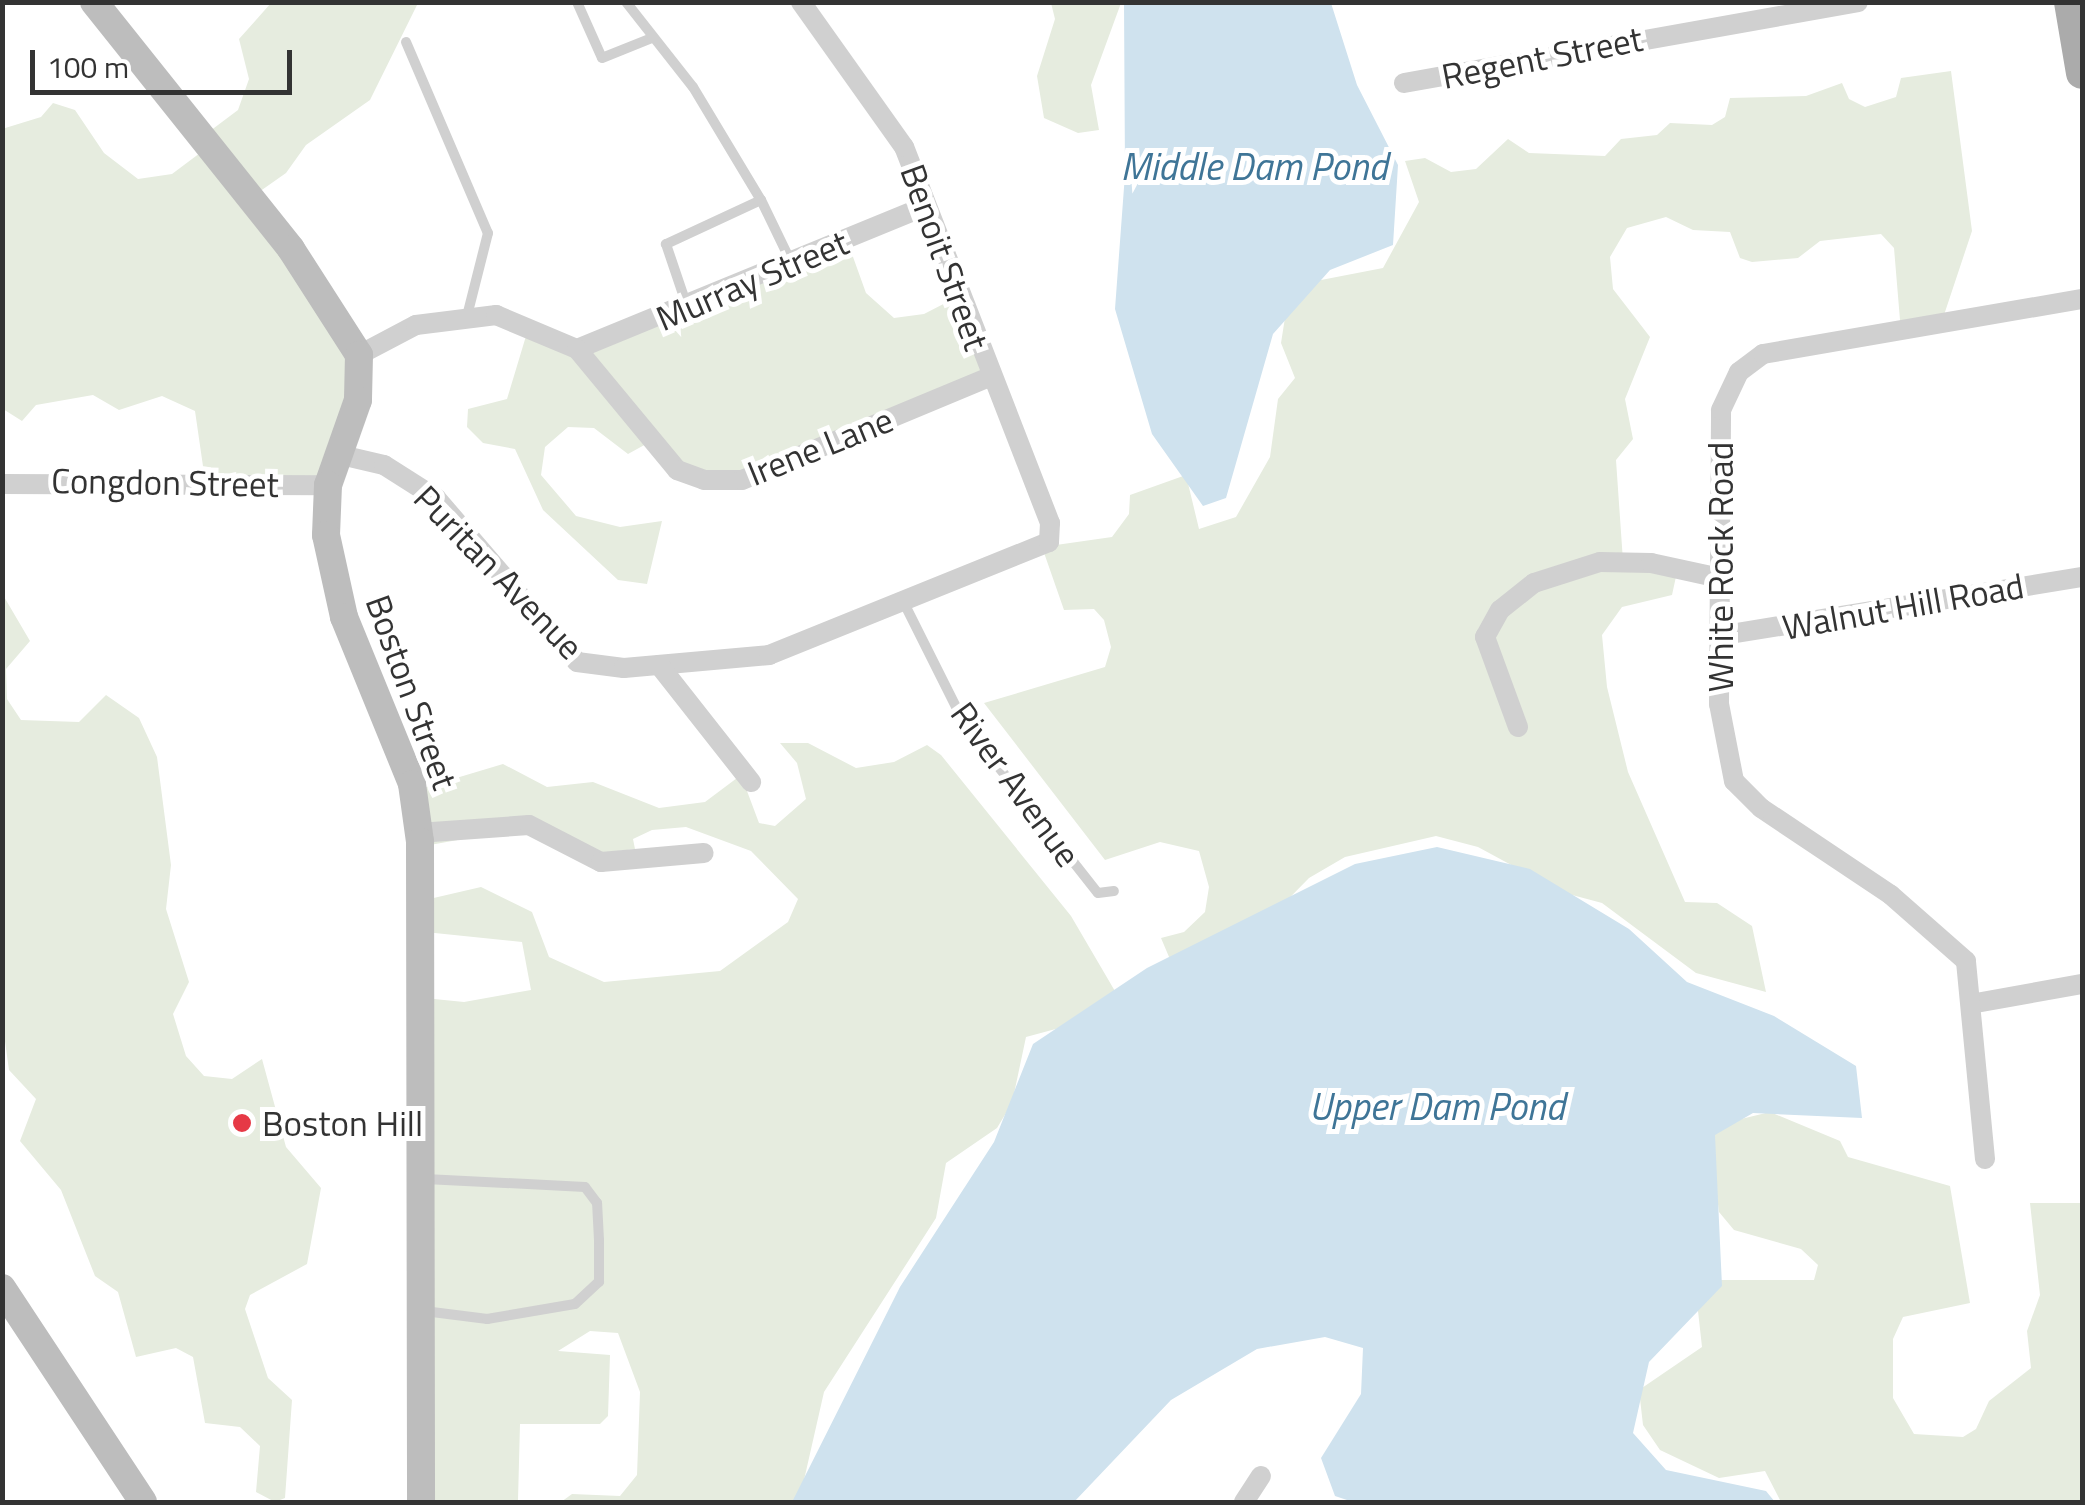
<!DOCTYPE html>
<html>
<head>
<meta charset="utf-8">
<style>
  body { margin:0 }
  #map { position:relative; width:2085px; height:1505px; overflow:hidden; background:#fff; font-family:"Titillium Web",sans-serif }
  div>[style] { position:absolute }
  .green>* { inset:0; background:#e6ecdf }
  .water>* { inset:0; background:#cfe2ee }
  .lane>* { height:10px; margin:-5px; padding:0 5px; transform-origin:5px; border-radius:5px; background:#d0d0d0 }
  .street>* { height:20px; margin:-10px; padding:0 10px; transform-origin:10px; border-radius:10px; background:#d0d0d0 }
  .secondary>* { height:28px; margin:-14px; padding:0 14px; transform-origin:14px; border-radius:14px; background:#bdbdbd }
  .primary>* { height:32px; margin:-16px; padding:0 16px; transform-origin:16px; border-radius:16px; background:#ababab }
  .dots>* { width:28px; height:28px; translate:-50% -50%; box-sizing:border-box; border:5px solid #fff; border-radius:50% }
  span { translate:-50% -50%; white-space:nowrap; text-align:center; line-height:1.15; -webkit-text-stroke:10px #fff; paint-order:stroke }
  .street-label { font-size:35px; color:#333 }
  .poi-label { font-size:35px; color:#333 }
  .left { translate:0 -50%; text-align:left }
  .water-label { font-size:38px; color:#3f7597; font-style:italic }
  .frame { position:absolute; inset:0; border:5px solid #333; pointer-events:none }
  .scale { position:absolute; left:30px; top:50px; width:262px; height:45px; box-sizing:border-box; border:5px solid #333; border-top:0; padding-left:12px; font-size:30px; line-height:35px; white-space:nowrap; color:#333; -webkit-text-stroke:8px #fff; paint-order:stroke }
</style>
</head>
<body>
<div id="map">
  <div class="green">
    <i style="clip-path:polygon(271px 3px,418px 3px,370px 100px,306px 145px,286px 173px,249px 199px,358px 356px,331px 479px,205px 480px,195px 411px,162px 396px,119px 410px,93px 395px,36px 405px,22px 421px,3px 409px,2px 129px,41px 117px,53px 103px,75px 110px,104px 153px,138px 179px,172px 174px,204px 150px,202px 137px,238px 110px,249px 79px,239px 39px)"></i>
    <i style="clip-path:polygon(1051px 3px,1121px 3px,1091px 85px,1099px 130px,1078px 133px,1044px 118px,1037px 76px,1055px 19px)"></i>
    <i style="clip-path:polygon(1951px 71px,1972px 231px,1941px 324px,1901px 332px,1894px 248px,1881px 234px,1820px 241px,1798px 258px,1752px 262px,1740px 258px,1730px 232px,1693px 230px,1666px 217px,1627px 228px,1610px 257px,1613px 289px,1650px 337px,1625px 399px,1633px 439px,1616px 460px,1623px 561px,1677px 572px,1672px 595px,1622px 607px,1602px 635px,1607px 687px,1628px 772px,1685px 902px,1717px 903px,1752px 926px,1766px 992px,1696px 973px,1602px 903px,1561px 892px,1478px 847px,1436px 836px,1345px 857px,1309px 878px,1263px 925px,1172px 964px,1161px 938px,1184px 932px,1205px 912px,1209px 887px,1199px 851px,1160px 842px,1105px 860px,984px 703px,1105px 667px,1111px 647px,1104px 620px,1094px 609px,1064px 610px,1042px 547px,1112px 537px,1129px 514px,1130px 495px,1186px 475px,1199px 529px,1236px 517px,1270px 457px,1278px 399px,1295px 378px,1281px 343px,1290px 286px,1383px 268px,1419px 202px,1405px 161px,1425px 158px,1451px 172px,1476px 169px,1508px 139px,1529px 153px,1605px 156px,1621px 139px,1657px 135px,1670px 123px,1712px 125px,1725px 117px,1730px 98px,1806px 96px,1842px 83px,1849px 99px,1865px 107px,1896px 97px,1901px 78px)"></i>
    <i style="clip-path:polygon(848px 243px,866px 293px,894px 318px,924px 314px,959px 296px,987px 380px,795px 461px,702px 481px,648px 443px,628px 454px,594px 428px,568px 427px,545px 447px,541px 475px,576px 516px,620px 527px,662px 521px,647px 584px,618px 580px,543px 510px,515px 449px,483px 443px,467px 427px,468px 409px,507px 399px,526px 336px,579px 351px)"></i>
    <i style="clip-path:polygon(3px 595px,30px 641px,6px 669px,7px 699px,21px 720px,79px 722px,106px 695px,139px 718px,157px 757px,171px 865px,166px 909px,189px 982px,173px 1014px,186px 1056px,204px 1076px,232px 1079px,262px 1059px,286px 1147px,321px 1188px,307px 1264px,250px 1295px,245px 1309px,268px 1378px,292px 1400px,285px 1498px,275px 1502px,256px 1492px,260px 1446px,240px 1427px,205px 1423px,193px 1357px,176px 1348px,136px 1357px,118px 1292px,95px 1276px,61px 1190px,20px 1141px,36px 1099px,9px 1070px,3px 1027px)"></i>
    <i style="clip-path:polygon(780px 743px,808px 743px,856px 768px,894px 762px,927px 745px,941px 755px,1071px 916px,1119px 998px,1089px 1020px,1026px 1037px,1012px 1103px,997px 1128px,946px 1163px,936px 1218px,824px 1392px,799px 1502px,561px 1502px,572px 1494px,620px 1496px,637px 1475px,640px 1392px,618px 1333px,590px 1331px,558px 1351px,610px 1355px,608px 1416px,600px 1424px,520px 1424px,518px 1500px,525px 1502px,420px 1502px,424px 998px,464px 1002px,531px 990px,522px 942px,425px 932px,425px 900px,481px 887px,532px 912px,549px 957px,604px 982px,720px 971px,788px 922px,798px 899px,751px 851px,686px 827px,652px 830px,633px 839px,635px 849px,586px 855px,513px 830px,419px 847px,413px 791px,503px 764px,547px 787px,593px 782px,659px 808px,705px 802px,741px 775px,759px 823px,775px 826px,806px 799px,797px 763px)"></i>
    <i style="clip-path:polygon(1770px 1112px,1840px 1141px,1848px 1157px,1950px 1186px,1970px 1303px,1903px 1317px,1893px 1339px,1893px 1398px,1914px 1434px,1963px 1437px,1976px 1429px,1989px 1401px,2031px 1368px,2027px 1331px,2040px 1295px,2030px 1203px,2081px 1203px,2082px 1502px,1781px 1502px,1765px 1471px,1719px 1478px,1660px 1450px,1643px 1425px,1639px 1390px,1702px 1347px,1697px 1302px,1716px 1280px,1814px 1280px,1818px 1265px,1801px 1249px,1734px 1230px,1719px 1212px,1708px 1127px)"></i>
  </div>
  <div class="water">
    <i style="clip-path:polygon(1124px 3px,1331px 3px,1357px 85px,1398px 165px,1393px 245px,1330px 270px,1273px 334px,1226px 498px,1203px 506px,1152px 434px,1115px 309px,1125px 174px)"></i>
    <i style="clip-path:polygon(1437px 847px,1530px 869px,1629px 929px,1687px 982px,1774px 1016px,1856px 1066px,1862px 1118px,1753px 1113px,1715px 1135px,1722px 1286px,1649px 1362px,1633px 1433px,1666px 1470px,1766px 1491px,1775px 1502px,1353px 1502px,1335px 1496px,1321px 1458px,1361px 1394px,1363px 1348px,1325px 1337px,1257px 1349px,1171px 1400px,1074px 1502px,792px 1502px,900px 1287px,994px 1142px,1033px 1044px,1147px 968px,1355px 864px)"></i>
  </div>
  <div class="lane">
    <i style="left:577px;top:2px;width:61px;rotate:65.9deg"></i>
    <i style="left:602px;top:58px;width:54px;rotate:-21.8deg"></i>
    <i style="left:626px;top:2px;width:108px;rotate:51.8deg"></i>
    <i style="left:693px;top:87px;width:132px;rotate:59deg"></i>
    <i style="left:761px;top:200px;width:105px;rotate:155.1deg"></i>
    <i style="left:666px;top:244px;width:65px;rotate:71.3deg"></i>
    <i style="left:406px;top:42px;width:208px;rotate:66.8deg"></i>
    <i style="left:488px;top:233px;width:86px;rotate:104.2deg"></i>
    <i style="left:761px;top:200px;width:69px;rotate:64.2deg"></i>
    <i style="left:905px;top:605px;width:132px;rotate:63.4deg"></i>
    <i style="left:964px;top:723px;width:216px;rotate:51.8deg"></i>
    <i style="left:1098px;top:893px;width:16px;rotate:-7deg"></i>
    <i style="left:424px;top:1311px;width:64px;rotate:7.2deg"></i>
    <i style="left:487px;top:1319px;width:89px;rotate:-9.7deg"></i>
    <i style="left:575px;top:1304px;width:33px;rotate:-43deg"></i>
    <i style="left:599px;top:1282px;width:42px;rotate:-90deg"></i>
    <i style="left:599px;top:1240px;width:37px;rotate:-93deg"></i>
    <i style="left:597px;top:1203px;width:20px;rotate:-127deg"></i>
    <i style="left:585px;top:1187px;width:160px;rotate:-177.1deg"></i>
  </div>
  <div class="street">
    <i style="left:1404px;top:83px;width:461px;rotate:-10.1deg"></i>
    <i style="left:577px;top:349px;width:377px;rotate:-22.3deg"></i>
    <i style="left:359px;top:355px;width:64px;rotate:-27.8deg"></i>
    <i style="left:416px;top:325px;width:81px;rotate:-7.1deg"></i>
    <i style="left:496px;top:315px;width:88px;rotate:22.8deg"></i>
    <i style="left:577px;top:349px;width:157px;rotate:50.4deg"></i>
    <i style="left:677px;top:470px;width:29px;rotate:20deg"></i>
    <i style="left:704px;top:480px;width:38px"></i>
    <i style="left:742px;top:480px;width:269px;rotate:-22.6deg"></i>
    <i style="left:341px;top:455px;width:44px;rotate:13.1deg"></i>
    <i style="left:384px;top:465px;width:62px;rotate:32.4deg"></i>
    <i style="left:436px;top:498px;width:216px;rotate:49.3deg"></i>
    <i style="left:577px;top:662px;width:47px;rotate:7.3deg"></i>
    <i style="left:624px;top:668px;width:146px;rotate:-5.1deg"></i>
    <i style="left:769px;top:655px;width:302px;rotate:-22deg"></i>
    <i style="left:1049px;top:542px;width:19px;rotate:-87deg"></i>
    <i style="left:1050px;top:523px;width:403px;rotate:-111.2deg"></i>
    <i style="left:904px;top:147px;width:178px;rotate:-125.4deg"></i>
    <i style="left:2px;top:484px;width:326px;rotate:0.2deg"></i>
    <i style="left:1724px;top:635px;width:363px;rotate:-9.2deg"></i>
    <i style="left:659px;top:665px;width:149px;rotate:51.8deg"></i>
    <i style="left:1518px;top:727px;width:96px;rotate:-110.1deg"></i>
    <i style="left:1485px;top:637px;width:31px;rotate:-61deg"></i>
    <i style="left:1500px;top:610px;width:43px;rotate:-38.5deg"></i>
    <i style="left:1534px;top:583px;width:69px;rotate:-17.7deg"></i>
    <i style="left:1600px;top:562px;width:51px;rotate:1.1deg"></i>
    <i style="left:1651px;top:563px;width:71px;rotate:12.3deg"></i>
    <i style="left:418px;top:833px;width:111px;rotate:-4.1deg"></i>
    <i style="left:529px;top:825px;width:81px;rotate:27.2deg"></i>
    <i style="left:601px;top:862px;width:103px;rotate:-5deg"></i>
    <i style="left:1976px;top:1003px;width:108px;rotate:-10.2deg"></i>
    <i style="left:1985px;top:1159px;width:199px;rotate:-95.5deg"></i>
    <i style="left:1966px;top:961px;width:100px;rotate:-138.7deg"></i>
    <i style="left:1891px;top:895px;width:156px;rotate:-146.2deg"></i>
    <i style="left:1761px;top:808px;width:38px;rotate:-135deg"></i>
    <i style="left:1734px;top:781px;width:78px;rotate:-101deg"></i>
    <i style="left:1719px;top:704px;width:294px;rotate:-89.6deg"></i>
    <i style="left:1721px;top:410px;width:42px;rotate:-64.7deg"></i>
    <i style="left:1739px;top:372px;width:30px;rotate:-37deg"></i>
    <i style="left:1763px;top:354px;width:324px;rotate:-9.8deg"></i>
    <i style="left:1244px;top:1502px;width:31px;rotate:-57deg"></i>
  </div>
  <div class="secondary">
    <i style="left:94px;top:2px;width:316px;rotate:51.4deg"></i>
    <i style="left:291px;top:249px;width:126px;rotate:57.3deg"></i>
    <i style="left:359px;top:355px;width:45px;rotate:91.3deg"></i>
    <i style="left:358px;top:400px;width:90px;rotate:109.4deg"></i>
    <i style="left:328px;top:485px;width:50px;rotate:92.3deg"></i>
    <i style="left:326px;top:535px;width:84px;rotate:77.6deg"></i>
    <i style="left:344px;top:617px;width:180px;rotate:67.8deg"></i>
    <i style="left:412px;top:784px;width:59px;rotate:82.1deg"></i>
    <i style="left:420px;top:842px;width:660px;rotate:89.91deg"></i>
    <i style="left:2px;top:1288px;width:256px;rotate:56.6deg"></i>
  </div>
  <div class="primary">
    <i style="left:2070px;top:2px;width:72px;rotate:80.4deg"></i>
  </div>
  <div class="dots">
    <i style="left:242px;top:1123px;background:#e63946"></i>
  </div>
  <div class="street-label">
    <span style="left:1542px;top:57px;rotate:-11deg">Regent Street</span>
    <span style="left:945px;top:257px;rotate:70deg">Benoit Street</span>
    <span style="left:752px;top:280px;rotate:-23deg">Murray Street</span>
    <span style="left:820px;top:446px;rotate:-22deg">Irene Lane</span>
    <span style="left:165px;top:482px;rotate:1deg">Congdon Street</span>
    <span style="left:1720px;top:567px;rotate:-90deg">White Rock Road</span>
    <span style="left:499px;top:572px;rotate:46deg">Puritan Avenue</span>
    <span style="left:1903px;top:606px;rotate:-10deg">Walnut Hill Road</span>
    <span style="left:412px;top:692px;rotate:70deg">Boston Street</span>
    <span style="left:1016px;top:784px;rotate:54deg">River Avenue</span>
  </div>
  <div class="poi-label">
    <span class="left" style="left:262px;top:1123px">Boston Hill</span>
  </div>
  <div class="water-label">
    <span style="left:1254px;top:167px">Middle Dam Pond</span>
    <span style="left:1437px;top:1107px">Upper Dam Pond</span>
  </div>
  <div class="frame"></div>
  <div class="scale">100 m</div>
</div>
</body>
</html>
